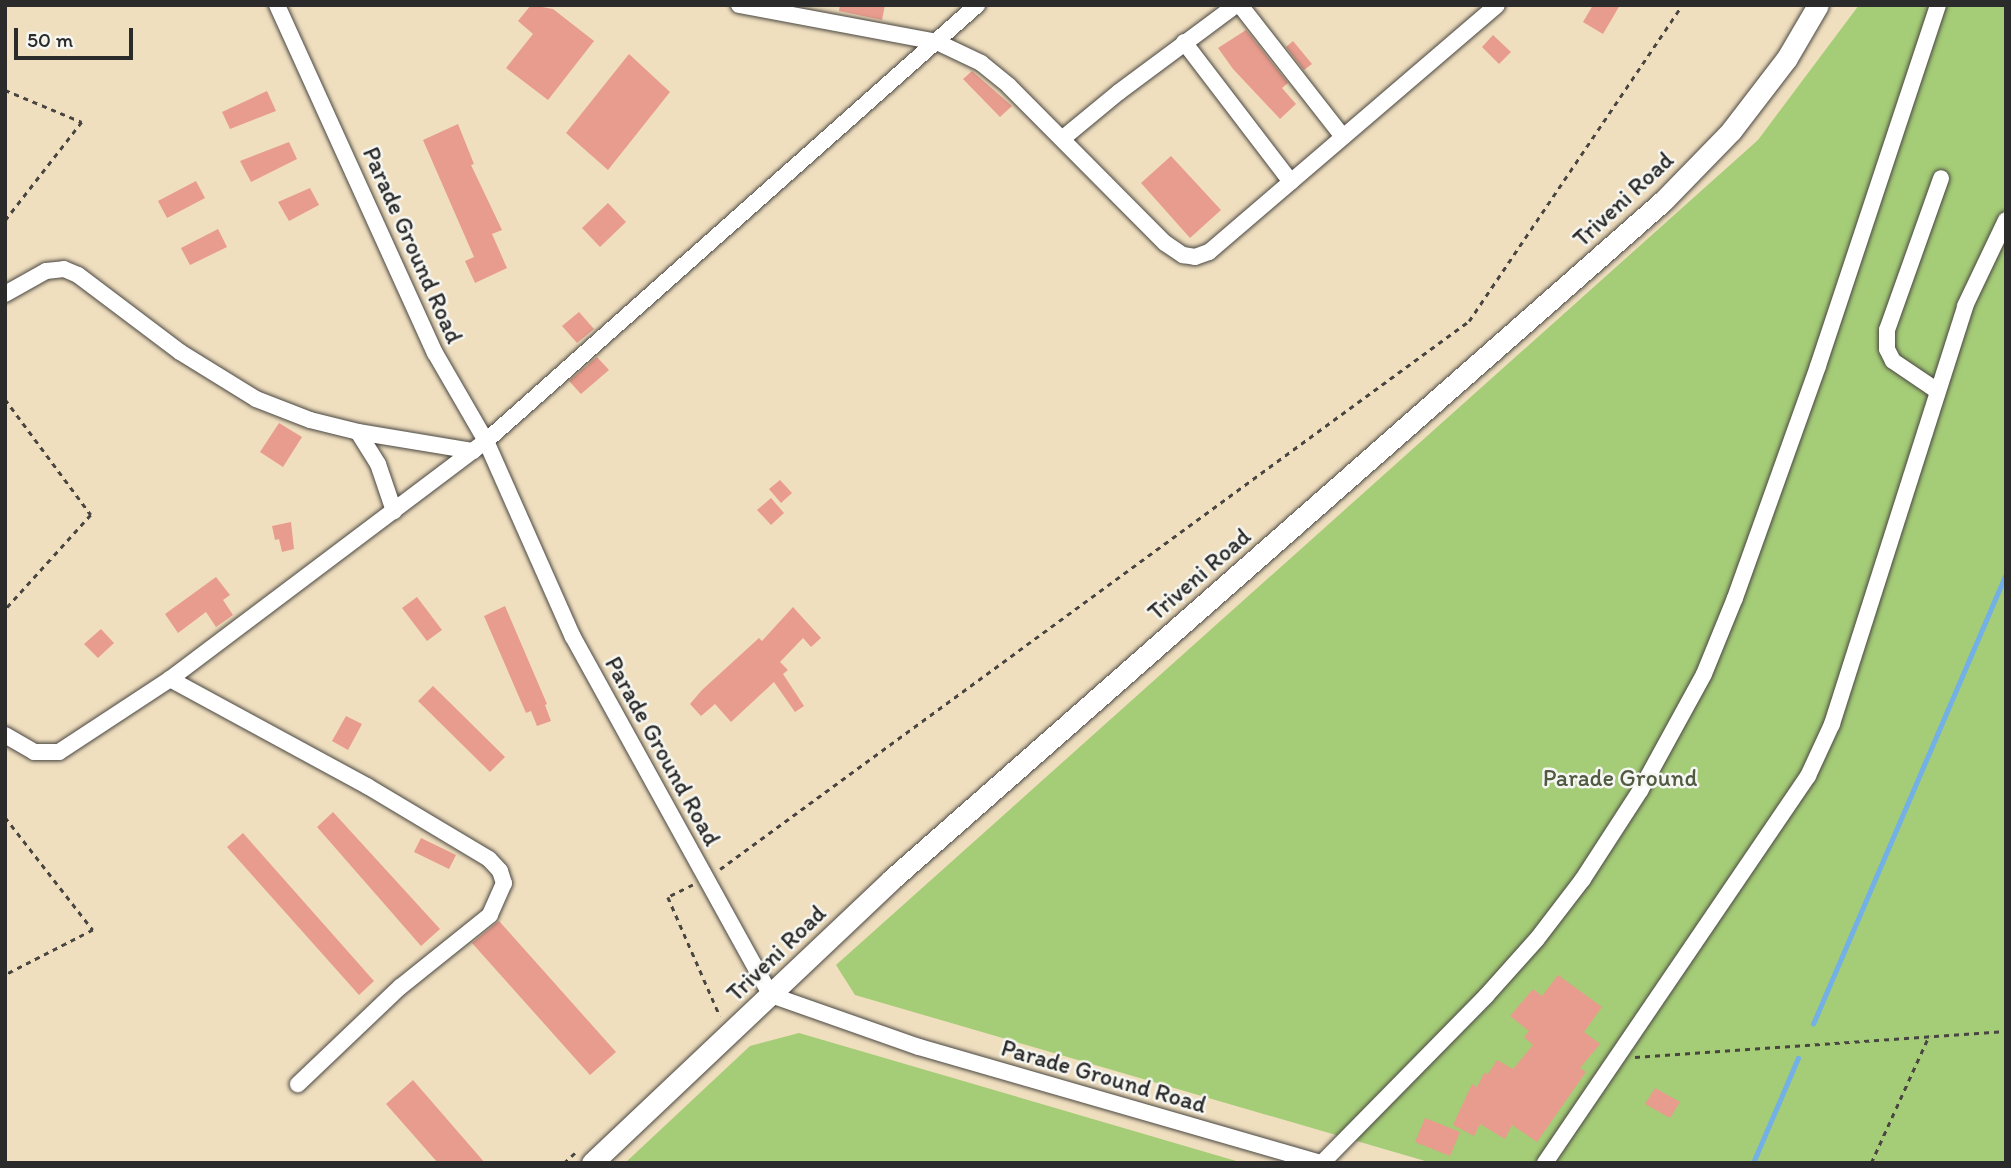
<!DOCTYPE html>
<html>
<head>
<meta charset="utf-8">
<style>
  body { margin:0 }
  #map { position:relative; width:2011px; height:1168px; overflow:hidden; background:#f0dfbf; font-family:Itim,sans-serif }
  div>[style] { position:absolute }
  .green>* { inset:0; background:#a5cc77 }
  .stream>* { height:4.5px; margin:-2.25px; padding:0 2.25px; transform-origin:2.25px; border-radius:2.25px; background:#73b0e5 }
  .building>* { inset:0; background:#e89c8d }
  .path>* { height:2.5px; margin-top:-1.25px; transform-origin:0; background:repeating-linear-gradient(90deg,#494641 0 5px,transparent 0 10px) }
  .roads { filter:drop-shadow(0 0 2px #494641) drop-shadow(0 0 2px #494641) }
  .minor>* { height:16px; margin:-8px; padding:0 8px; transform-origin:8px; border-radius:8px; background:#fff }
  .major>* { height:21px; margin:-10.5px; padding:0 10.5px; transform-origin:10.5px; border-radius:10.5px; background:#fff }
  span { translate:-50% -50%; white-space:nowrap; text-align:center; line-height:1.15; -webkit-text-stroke:5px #f6f6f2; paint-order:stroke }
  .street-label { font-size:24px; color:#2b2b2b }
  .park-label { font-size:24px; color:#505b42 }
  .frame { position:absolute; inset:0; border:7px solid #2b2b2b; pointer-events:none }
  .scale { position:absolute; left:14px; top:28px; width:119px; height:32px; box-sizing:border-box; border:4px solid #2b2b2b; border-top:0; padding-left:9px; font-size:21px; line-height:24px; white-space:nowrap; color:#2b2b2b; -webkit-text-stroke:5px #f6f6f2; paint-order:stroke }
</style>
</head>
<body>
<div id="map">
  <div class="green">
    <i style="clip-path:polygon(1859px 5px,2006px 5px,2006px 1163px,1432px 1163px,855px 995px,836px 965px,1758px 140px)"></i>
    <i style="clip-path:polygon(799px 1033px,1243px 1163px,625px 1163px,750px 1046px)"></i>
  </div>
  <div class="stream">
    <i style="left:1813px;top:1024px;width:490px;rotate:-66.8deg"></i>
    <i style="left:1753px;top:1163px;width:114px;rotate:-66.8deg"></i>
  </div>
  <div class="building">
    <i style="clip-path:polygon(531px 5px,553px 9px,594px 41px,548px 100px,506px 68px,533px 34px,518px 21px)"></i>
    <i style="clip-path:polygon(840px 5px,885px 5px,882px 20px,839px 11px)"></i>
    <i style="clip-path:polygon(1593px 5px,1620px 5px,1603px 34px,1583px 22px)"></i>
    <i style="clip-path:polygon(1246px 30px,1288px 83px,1282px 88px,1296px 104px,1280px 119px,1233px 69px,1218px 48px)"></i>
    <i style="clip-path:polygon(1493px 35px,1511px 52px,1499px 64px,1482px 47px)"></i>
    <i style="clip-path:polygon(1293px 41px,1312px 64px,1304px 70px,1286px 47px)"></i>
    <i style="clip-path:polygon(629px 54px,670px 92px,608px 170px,566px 133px)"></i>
    <i style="clip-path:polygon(972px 71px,1012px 106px,1000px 117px,963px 79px)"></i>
    <i style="clip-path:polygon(267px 91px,276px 111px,230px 129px,222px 112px)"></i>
    <i style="clip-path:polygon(458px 124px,474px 164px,471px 165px,502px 230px,492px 234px,507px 268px,475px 283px,465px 261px,474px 257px,423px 140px)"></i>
    <i style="clip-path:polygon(289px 142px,297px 159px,251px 182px,240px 161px)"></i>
    <i style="clip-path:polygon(1171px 156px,1221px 210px,1190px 238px,1141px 183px)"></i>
    <i style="clip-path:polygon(196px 181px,205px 198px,167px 218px,158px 201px)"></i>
    <i style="clip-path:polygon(310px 188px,319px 205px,289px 221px,278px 202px)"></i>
    <i style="clip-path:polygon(608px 203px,626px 222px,600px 247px,582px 228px)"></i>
    <i style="clip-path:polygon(218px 229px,227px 247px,190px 265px,181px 248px)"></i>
    <i style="clip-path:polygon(579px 312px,594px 329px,577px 343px,562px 326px)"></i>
    <i style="clip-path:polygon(597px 357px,609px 370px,581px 394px,569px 381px)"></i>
    <i style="clip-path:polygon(279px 423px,302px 437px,283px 467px,260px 452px)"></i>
    <i style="clip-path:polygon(780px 480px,792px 493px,781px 503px,769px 489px)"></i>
    <i style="clip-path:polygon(771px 498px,784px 513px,771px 525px,757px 510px)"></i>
    <i style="clip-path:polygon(291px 522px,294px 549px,282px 552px,279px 539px,275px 540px,272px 526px)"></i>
    <i style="clip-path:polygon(216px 577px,230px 595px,223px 600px,233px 615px,216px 627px,206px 612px,178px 633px,165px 614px)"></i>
    <i style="clip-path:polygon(417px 597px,442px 630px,427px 641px,402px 608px)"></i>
    <i style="clip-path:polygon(505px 606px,547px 704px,545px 705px,551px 721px,537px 726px,531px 711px,526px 713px,484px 616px)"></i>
    <i style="clip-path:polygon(793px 607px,821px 638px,811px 647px,803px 638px,780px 662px,788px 670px,783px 674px,804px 706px,795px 712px,774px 682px,731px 722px,715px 704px,701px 716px,690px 704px,702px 690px,759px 638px,762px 641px)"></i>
    <i style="clip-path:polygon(101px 629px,114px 643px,98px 658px,84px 644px)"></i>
    <i style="clip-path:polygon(433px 686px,505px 757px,490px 772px,418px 701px)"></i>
    <i style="clip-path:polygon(346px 716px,362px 724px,348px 750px,332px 741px)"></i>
    <i style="clip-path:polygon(333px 812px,440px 929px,421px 946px,317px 827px)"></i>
    <i style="clip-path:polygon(243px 833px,374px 981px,359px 995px,227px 847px)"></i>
    <i style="clip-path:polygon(421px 838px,456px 855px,449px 869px,414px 852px)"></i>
    <i style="clip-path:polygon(499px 921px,616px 1052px,590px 1075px,472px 943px)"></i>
    <i style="clip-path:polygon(1558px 975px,1602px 1007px,1584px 1032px,1600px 1044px,1580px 1068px,1586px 1072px,1537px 1142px,1512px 1125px,1505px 1139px,1480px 1124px,1474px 1136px,1453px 1125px,1472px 1084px,1477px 1087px,1484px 1073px,1488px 1074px,1497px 1060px,1513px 1069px,1533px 1045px,1524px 1037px,1529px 1031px,1510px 1016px,1533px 989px,1542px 996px)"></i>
    <i style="clip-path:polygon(413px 1080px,485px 1163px,438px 1163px,386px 1104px)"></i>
    <i style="clip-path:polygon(1655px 1088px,1680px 1102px,1670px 1118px,1645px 1104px)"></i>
    <i style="clip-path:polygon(1425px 1118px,1460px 1132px,1450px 1156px,1415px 1142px)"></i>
  </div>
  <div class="path">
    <i style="left:5px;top:90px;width:83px;rotate:22.6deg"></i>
    <i style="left:82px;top:122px;width:125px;rotate:127.9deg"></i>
    <i style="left:5px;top:399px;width:144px;rotate:53.4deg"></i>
    <i style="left:91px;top:515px;width:128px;rotate:132.2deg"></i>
    <i style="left:5px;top:817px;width:143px;rotate:52.1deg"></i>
    <i style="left:93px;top:930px;width:99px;rotate:152.9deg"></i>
    <i style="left:720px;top:869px;width:928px;rotate:-36.19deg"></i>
    <i style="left:1469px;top:321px;width:381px;rotate:-56deg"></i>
    <i style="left:693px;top:885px;width:28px;rotate:154deg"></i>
    <i style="left:668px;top:897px;width:130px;rotate:66.4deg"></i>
    <i style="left:1635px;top:1057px;width:372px;rotate:-4deg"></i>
    <i style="left:564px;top:1163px;width:19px;rotate:-43deg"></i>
    <i style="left:1871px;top:1163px;width:140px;rotate:-65.5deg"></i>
  </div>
  <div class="roads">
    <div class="minor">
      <i style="left:277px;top:5px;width:382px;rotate:65.6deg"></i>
      <i style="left:435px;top:353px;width:102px;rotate:59.9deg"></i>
      <i style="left:486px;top:441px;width:214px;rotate:66.1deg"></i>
      <i style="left:573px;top:637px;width:409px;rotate:61.1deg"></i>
      <i style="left:771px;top:995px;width:157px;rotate:19.4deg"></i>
      <i style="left:919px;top:1047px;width:418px;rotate:16.1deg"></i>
      <i style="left:739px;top:5px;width:201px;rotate:10.6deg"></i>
      <i style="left:937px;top:42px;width:49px;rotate:25.5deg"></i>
      <i style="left:981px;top:63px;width:36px;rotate:39deg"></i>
      <i style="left:1009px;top:86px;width:221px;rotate:45.2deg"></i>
      <i style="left:1165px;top:243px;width:22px;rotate:34deg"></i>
      <i style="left:1183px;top:255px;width:12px;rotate:9deg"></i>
      <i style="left:1195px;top:257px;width:15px;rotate:-20deg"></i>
      <i style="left:1209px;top:252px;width:379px;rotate:-40.6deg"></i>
      <i style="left:1240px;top:5px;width:167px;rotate:52deg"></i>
      <i style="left:1184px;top:42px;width:176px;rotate:52.6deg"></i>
      <i style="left:1062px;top:139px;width:74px;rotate:-39.5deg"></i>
      <i style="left:1119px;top:92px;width:146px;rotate:-36.6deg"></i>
      <i style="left:5px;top:294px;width:47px;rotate:-29.3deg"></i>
      <i style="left:46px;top:271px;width:18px;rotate:-6deg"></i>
      <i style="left:64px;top:269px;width:15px;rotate:23deg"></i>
      <i style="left:78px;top:275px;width:128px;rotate:37deg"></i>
      <i style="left:180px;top:352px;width:89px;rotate:31.7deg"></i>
      <i style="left:256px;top:399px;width:58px;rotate:21.3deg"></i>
      <i style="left:310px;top:420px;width:49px;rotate:14deg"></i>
      <i style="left:358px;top:432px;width:117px;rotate:9.4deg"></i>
      <i style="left:1936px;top:390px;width:52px;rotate:-146deg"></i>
      <i style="left:1893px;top:361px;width:13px;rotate:-117deg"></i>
      <i style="left:1887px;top:349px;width:19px;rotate:-90deg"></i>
      <i style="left:1887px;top:330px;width:161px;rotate:-70.4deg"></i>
      <i style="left:358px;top:432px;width:38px;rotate:58deg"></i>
      <i style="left:378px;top:464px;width:50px;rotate:71.2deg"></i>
      <i style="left:170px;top:679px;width:224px;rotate:28.5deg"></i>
      <i style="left:367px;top:786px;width:142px;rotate:30.9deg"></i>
      <i style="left:489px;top:859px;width:16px;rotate:47deg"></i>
      <i style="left:500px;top:871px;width:13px;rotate:72deg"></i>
      <i style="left:504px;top:883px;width:35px;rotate:114deg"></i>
      <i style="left:490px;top:915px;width:115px;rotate:141.3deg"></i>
      <i style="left:400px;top:987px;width:141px;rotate:136.4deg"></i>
      <i style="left:5px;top:735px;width:34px;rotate:30deg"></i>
      <i style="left:34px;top:752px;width:25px"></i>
      <i style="left:59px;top:752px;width:133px;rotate:-33.3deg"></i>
      <i style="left:170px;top:679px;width:396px;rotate:-37deg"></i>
      <i style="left:486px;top:441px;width:657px;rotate:-41.6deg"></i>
      <i style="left:1322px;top:1163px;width:234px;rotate:-45.5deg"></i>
      <i style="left:1486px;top:996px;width:76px;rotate:-48.2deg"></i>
      <i style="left:1537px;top:939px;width:76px;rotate:-52.5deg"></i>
      <i style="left:1583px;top:879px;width:105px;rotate:-57.1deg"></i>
      <i style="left:1640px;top:791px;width:133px;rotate:-61.3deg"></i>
      <i style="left:1704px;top:674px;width:82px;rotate:-67.8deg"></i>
      <i style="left:1735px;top:598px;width:246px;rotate:-70.3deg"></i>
      <i style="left:1818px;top:366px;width:380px;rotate:-71.6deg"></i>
      <i style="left:1545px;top:1163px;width:468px;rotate:-55.8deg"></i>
      <i style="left:1808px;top:776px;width:57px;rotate:-65.2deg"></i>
      <i style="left:1832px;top:724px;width:439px;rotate:-72.3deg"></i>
      <i style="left:1965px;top:306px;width:95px;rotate:-64.5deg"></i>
    </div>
    <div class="major">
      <i style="left:592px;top:1163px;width:413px;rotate:-43.4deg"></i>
      <i style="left:892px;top:879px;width:1027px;rotate:-41.33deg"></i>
      <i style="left:1663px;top:201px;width:98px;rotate:-45.8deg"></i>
      <i style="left:1731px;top:131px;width:92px;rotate:-52.5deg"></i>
      <i style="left:1787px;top:58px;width:61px;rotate:-59.7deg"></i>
    </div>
  </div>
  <div class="street-label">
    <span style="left:1623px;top:199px;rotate:-43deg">Triveni Road</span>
    <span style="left:413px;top:245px;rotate:66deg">Parade Ground Road</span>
    <span style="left:1199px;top:574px;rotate:-41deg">Triveni Road</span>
    <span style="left:663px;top:751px;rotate:61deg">Parade Ground Road</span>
    <span style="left:776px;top:953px;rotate:-44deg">Triveni Road</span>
    <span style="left:1104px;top:1076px;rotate:16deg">Parade Ground Road</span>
  </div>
  <div class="park-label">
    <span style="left:1620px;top:778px">Parade Ground</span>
  </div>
  <div class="frame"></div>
  <div class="scale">50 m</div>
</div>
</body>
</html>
